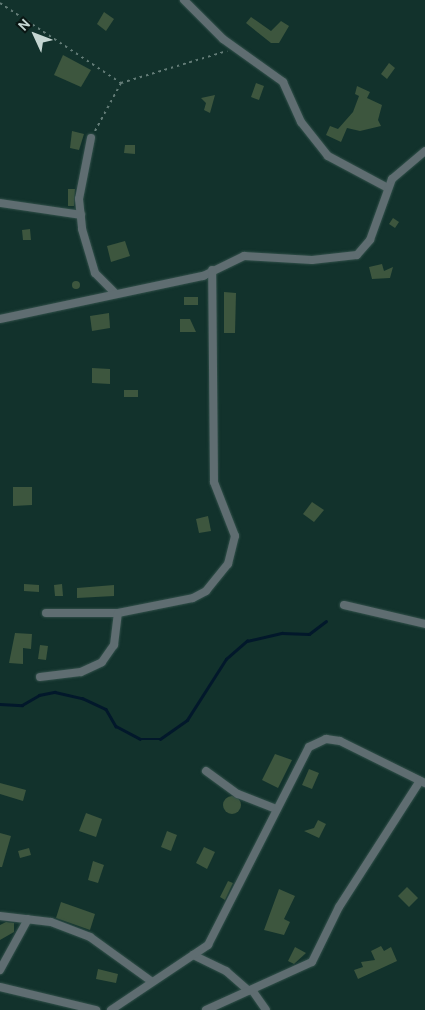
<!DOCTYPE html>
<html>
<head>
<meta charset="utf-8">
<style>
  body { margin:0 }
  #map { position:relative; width:425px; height:1010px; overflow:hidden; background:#12322c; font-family:Cabin,sans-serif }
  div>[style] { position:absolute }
  .stream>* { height:2.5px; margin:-1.25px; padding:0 1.25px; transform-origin:1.25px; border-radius:1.25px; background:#02182b }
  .building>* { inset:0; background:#3d563e }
  .round { border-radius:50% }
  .path>* { height:2px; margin-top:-1px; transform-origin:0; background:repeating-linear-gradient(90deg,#637c77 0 2.5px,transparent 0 6.5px) }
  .roads { filter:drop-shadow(0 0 1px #32504a) drop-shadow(0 0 1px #32504a) }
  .minor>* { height:8px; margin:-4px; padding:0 4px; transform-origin:4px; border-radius:4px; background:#5f6d71 }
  span { translate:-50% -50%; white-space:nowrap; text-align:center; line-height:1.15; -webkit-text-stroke:4.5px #0a1714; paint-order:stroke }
  .north { position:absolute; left:10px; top:10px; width:50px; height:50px; -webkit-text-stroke:4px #0a1714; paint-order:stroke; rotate:313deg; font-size:14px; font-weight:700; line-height:20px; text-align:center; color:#c5d6d2 }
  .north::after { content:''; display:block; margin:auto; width:18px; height:22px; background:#c5d6d2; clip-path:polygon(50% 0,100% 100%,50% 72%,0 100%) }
</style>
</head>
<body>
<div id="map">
  <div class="stream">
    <i style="left:0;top:704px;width:22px;rotate:3deg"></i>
    <i style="left:22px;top:705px;width:20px;rotate:-30deg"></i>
    <i style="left:39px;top:695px;width:16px;rotate:-11deg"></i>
    <i style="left:55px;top:692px;width:28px;rotate:13deg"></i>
    <i style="left:82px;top:698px;width:26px;rotate:25deg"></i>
    <i style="left:106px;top:709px;width:20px;rotate:60deg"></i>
    <i style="left:116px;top:726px;width:27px;rotate:28deg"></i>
    <i style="left:140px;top:739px;width:20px"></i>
    <i style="left:160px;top:739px;width:33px;rotate:-35deg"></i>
    <i style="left:187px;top:720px;width:72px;rotate:-57.4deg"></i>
    <i style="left:226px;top:659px;width:28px;rotate:-41deg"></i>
    <i style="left:247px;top:641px;width:36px;rotate:-13deg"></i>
    <i style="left:282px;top:633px;width:27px;rotate:2deg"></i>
    <i style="left:309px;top:634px;width:21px;rotate:-37deg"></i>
  </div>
  <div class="building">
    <i style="clip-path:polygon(104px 12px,114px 19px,106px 31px,97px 24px)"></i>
    <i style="clip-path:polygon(251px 17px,271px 31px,281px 21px,289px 26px,279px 43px,271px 43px,246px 23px)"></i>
    <i style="clip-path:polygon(63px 55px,91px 70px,81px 87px,54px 75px)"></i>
    <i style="clip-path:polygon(389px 63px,395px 68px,387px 79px,381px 74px)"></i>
    <i style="clip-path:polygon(256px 83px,264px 86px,259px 100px,251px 97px)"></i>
    <i style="clip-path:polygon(357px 86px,370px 92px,367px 98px,382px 105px,378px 120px,381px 126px,360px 131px,347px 128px,341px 142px,326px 135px,330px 126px,338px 129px,353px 112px,359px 96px,355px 94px)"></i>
    <i style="clip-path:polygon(215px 95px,210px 113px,204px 110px,206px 103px,201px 98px)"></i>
    <i style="clip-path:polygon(72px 131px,84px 134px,79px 150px,70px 148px)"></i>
    <i style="clip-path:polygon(125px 145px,135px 145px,135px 154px,124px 153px)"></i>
    <i style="clip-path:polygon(68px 189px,75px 189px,74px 206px,68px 206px)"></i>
    <i style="clip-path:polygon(393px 218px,399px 222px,395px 228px,389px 224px)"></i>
    <i style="clip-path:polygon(30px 229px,31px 240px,23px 240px,22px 230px)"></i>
    <i style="clip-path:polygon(125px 241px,130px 256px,111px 262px,107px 246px)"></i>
    <i style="clip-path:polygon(382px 264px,384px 271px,393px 267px,390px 278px,372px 279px,369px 267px)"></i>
    <i class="round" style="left:72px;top:281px;width:8px;height:8px"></i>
    <i style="clip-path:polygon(224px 292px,236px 293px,235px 333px,224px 333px)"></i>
    <i style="clip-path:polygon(184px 297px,198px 297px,198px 305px,184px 305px)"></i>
    <i style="clip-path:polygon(109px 313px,110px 328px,92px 331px,90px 316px)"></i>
    <i style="clip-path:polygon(180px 319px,190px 319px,196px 332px,180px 332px)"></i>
    <i style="clip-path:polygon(92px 368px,110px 369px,110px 384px,92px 383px)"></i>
    <i style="clip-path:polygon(124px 390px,138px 390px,138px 397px,124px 397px)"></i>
    <i style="clip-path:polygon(13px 487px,32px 487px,32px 505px,13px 506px)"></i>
    <i style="clip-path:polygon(312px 502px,324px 510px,314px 522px,303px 514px)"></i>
    <i style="clip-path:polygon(208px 516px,211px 531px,199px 533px,196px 519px)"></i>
    <i style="clip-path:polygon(24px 584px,39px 585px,39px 592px,24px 591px)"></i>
    <i style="clip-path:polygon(62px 584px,63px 596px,55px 596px,54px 585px)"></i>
    <i style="clip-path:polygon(114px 585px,114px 596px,77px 598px,77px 588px)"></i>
    <i style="clip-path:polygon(15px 633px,32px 634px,31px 649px,23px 648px,23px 664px,9px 663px)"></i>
    <i style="clip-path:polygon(40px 645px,48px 646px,46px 660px,38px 659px)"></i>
    <i style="clip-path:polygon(275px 754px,292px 760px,278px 788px,262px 780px)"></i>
    <i style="clip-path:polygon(309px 769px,319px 773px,312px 789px,302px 785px)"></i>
    <i style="clip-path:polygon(0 783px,26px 790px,23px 801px,0 794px)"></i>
    <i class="round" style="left:223px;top:796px;width:18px;height:18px"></i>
    <i style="clip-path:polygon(86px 813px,102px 819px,96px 837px,79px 831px)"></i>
    <i style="clip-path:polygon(318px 820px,326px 824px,319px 838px,304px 831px,314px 828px)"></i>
    <i style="clip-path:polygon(167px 831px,177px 835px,171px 851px,161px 847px)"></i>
    <i style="clip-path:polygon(0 833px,11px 836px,2px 867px,0 867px)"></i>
    <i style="clip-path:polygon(204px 847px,215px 852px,207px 869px,196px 863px)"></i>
    <i style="clip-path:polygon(29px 848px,31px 855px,20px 858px,18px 851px)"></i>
    <i style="clip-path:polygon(93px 861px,104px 865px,98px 883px,88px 880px)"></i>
    <i style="clip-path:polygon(228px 881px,233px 883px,225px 900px,220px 897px)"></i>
    <i style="clip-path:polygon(407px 887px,418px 898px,409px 907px,398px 896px)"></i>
    <i style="clip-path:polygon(279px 889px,295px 896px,284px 919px,290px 922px,284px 935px,264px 930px)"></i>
    <i style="clip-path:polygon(61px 902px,95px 914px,90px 930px,56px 918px)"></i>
    <i style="clip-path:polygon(6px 922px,14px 923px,14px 932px,0 940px,0 925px)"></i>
    <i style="clip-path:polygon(381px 946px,384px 951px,391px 947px,397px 961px,358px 979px,354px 970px,363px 967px,361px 962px,375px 960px,371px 951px)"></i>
    <i style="clip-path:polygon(295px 947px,306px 953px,294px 964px,288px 961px)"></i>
    <i style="clip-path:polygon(98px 969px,118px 974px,116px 983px,96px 979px)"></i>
  </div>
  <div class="path">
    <i style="left:0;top:3px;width:145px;rotate:33.5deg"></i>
    <i style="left:95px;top:131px;width:55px;rotate:-61.6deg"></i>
    <i style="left:121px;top:83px;width:111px;rotate:-16.8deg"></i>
  </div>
  <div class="roads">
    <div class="minor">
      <i style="left:184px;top:0;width:55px;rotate:45deg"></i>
      <i style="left:223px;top:39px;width:74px;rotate:35.6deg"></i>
      <i style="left:283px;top:82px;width:44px;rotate:65.8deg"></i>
      <i style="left:301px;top:122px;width:43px;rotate:51.5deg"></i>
      <i style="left:328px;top:156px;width:66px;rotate:28.1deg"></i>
      <i style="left:91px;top:138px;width:62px;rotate:101.1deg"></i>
      <i style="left:79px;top:199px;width:30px;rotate:84deg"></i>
      <i style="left:82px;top:229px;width:46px;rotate:73.5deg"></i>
      <i style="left:95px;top:273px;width:27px;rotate:45deg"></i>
      <i style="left:0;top:203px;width:82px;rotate:8.4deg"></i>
      <i style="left:0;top:319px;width:208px;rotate:-12deg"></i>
      <i style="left:203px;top:276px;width:46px;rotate:-26deg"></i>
      <i style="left:244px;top:256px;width:68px;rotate:3.4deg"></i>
      <i style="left:312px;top:260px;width:45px;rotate:-6.3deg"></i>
      <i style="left:357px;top:255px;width:20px;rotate:-49deg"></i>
      <i style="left:370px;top:240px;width:65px;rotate:-70.2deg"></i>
      <i style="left:392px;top:179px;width:43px;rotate:-40.3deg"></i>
      <i style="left:344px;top:605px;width:83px;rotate:13.2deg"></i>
      <i style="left:46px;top:613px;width:72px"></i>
      <i style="left:118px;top:613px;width:76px;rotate:-11.3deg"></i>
      <i style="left:193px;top:598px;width:15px;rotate:-28deg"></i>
      <i style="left:206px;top:591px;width:35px;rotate:-51deg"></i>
      <i style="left:228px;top:564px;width:29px;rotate:-76deg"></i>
      <i style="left:235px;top:536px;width:58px;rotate:-111.3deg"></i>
      <i style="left:214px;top:482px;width:212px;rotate:-90.5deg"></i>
      <i style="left:40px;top:677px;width:41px;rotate:-7deg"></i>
      <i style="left:81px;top:672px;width:23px;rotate:-25deg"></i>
      <i style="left:102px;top:662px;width:21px;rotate:-55deg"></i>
      <i style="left:114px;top:645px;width:32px;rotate:-83deg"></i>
      <i style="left:206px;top:771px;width:39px;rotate:36deg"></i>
      <i style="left:238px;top:794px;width:41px;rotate:21.5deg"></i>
      <i style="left:0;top:916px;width:51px;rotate:6.7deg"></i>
      <i style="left:51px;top:922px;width:42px;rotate:21deg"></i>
      <i style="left:90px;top:937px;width:75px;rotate:35.8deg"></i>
      <i style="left:193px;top:955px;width:37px;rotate:26deg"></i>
      <i style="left:226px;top:971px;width:30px;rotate:41deg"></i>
      <i style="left:0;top:970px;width:58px;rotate:-61.2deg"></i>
      <i style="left:0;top:987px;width:99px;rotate:13.5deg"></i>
      <i style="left:252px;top:990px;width:24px;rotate:55deg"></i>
      <i style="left:111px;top:1010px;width:117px;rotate:-33.8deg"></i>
      <i style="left:208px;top:945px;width:222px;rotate:-63deg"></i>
      <i style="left:309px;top:747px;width:19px;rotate:-25deg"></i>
      <i style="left:326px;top:739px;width:14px;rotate:8deg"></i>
      <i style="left:340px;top:741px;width:95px;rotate:26.3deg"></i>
      <i style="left:206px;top:1010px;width:116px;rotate:-24.4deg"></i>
      <i style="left:312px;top:962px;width:61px;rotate:-63.9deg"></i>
      <i style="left:339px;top:907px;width:150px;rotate:-57.3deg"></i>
    </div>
  </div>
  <div class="north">N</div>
</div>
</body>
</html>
